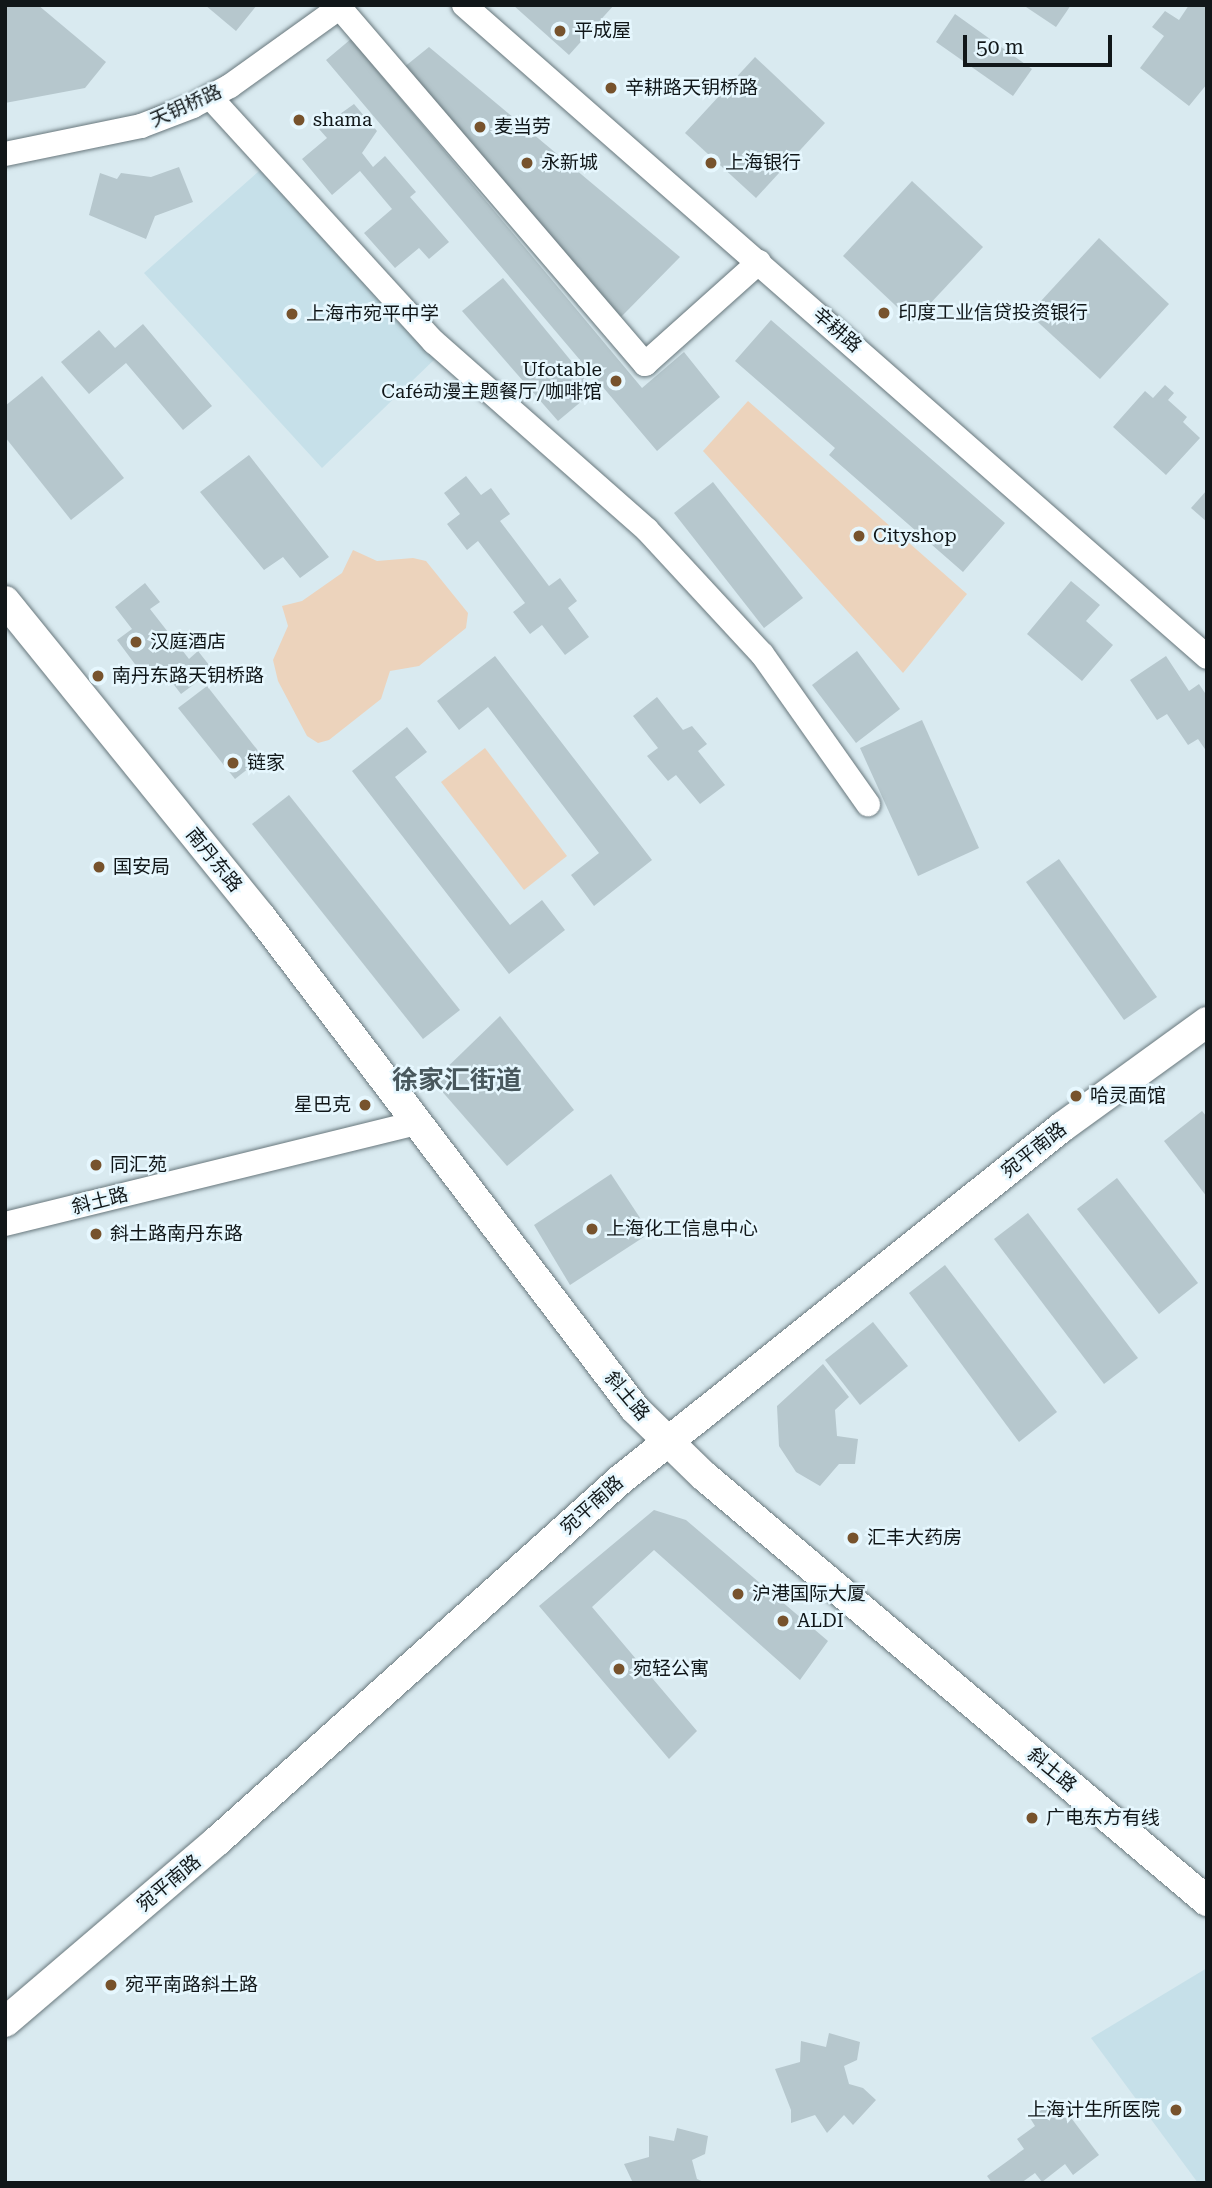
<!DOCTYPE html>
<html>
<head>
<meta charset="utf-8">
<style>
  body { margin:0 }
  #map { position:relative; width:1212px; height:2188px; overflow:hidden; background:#d9eaf0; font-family:"Roboto Serif","Noto Sans SC",serif }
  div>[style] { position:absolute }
  .built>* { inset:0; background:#c6e0e9 }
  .green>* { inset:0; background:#ecd3bc }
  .building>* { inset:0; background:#b6c7cd }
  .roads { filter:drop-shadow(0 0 2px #68777c) drop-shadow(0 0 2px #68777c) }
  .minor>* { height:24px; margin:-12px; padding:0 12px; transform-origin:12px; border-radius:12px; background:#fff }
  .major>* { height:30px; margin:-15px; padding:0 15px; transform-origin:15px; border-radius:15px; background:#fff }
  .dots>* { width:19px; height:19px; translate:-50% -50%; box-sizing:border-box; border:4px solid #e6f7fe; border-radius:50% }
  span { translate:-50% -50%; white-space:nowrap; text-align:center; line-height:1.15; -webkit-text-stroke:5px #e6f7fe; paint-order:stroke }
  .poi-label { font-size:19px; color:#111719 }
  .left { translate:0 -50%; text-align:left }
  .right { translate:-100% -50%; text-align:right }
  .street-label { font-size:19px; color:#111719 }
  .district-label { font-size:26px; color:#49585d; font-weight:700 }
  .frame { position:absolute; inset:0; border:7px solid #111719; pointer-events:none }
  .scale { position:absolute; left:963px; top:35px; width:149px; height:32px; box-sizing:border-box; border:4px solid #111719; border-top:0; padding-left:9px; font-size:21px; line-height:24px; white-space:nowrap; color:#111719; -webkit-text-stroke:5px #e6f7fe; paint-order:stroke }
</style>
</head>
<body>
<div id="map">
  <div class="built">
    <i style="clip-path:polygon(267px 164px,439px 355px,322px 468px,144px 273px)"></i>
    <i style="clip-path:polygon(1207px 1968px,1207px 2183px,1198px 2183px,1091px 2038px)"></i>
  </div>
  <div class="green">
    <i style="clip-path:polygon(748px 401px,967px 594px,903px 673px,703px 451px)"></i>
    <i style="clip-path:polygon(353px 550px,377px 561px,413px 558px,426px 561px,468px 613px,466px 628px,419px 666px,390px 671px,381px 699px,329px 740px,318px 743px,307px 736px,278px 681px,273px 660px,288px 626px,282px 606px,302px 601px,342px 573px)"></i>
    <i style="clip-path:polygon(485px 748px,567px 856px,524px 890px,441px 782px)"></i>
  </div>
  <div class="building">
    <i style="clip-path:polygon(5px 5px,38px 5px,106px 62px,85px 88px,5px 103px)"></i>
    <i style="clip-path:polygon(205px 5px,257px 5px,236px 31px)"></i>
    <i style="clip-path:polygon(513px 5px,614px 5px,569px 55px)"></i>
    <i style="clip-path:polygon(1023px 5px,1071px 5px,1056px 27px)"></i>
    <i style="clip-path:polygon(1189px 5px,1207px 5px,1207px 84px,1189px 106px,1140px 68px,1164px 36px,1152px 27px,1165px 11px,1179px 20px)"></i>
    <i style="clip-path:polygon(955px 14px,1032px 69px,1013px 96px,936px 42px)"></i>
    <i style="clip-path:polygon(351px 39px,642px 388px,684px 352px,720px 397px,657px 451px,326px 60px)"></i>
    <i style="clip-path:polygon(429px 47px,680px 257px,621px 317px,403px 68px)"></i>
    <i style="clip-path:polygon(755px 57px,825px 123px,756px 198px,685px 133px)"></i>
    <i style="clip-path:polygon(354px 104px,377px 131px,362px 153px,373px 167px,385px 156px,416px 192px,410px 197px,449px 242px,429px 259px,419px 248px,395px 268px,364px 233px,392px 209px,360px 171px,332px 195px,302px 159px,327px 138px,319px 129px)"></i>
    <i style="clip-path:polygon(179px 167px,193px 202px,155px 216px,146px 239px,89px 215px,100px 173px,117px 179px,121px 173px,151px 177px)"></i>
    <i style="clip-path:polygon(912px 181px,983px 247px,913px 322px,843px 256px)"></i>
    <i style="clip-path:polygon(1099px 238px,1169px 304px,1100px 379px,1029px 314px)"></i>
    <i style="clip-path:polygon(503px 278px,595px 390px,558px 421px,462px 311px)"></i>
    <i style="clip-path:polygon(771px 320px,1005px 523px,963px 572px,829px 455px,835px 448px,735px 361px)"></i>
    <i style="clip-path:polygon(143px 324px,212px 406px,183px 430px,126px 363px,89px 394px,61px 362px,99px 330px,115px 348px)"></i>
    <i style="clip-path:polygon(42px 376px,124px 478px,71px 520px,5px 437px,5px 406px)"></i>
    <i style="clip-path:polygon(1165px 385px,1174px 393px,1168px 400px,1187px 417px,1183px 422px,1200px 438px,1166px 475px,1113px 427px,1145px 391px,1153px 398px)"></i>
    <i style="clip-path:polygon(249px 455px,329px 557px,300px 578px,283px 557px,264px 570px,200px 492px)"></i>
    <i style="clip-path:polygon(466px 476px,481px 495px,491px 488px,510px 514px,500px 521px,549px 586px,560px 578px,577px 601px,568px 608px,589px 637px,565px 655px,542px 625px,530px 634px,513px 612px,525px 603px,478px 541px,467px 550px,447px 524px,460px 514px,444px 493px)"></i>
    <i style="clip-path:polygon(713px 482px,803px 598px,764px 628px,674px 513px)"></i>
    <i style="clip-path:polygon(1207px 490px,1207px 522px,1191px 508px)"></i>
    <i style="clip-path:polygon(1071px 581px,1100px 605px,1086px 621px,1113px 645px,1082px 681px,1027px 634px)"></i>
    <i style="clip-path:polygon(145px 583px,160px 602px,150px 609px,189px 659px,198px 651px,213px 670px,181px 694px,164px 672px,149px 683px,117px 640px,132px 629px,115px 607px)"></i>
    <i style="clip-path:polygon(857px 651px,900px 709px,856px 743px,812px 685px)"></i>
    <i style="clip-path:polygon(495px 656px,652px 860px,594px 906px,571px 875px,599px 853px,488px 707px,459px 730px,437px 701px)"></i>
    <i style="clip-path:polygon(1166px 656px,1189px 691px,1199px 684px,1207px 696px,1207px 752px,1198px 739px,1188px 745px,1167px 714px,1157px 720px,1130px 680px)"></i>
    <i style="clip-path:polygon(207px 686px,263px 757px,235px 779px,178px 708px)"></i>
    <i style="clip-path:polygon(657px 697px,683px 730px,692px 726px,707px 744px,698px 751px,725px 785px,700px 804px,676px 775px,668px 781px,647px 756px,658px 748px,633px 716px)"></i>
    <i style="clip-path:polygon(922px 720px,979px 848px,918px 876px,860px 748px)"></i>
    <i style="clip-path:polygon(407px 727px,427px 752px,395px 777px,510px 925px,542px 900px,565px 930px,509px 974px,352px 771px)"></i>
    <i style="clip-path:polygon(289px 795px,460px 1010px,423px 1039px,252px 824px)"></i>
    <i style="clip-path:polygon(1059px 859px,1157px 997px,1124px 1020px,1026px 882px)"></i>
    <i style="clip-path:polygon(500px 1016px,574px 1110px,507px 1166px,433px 1081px)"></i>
    <i style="clip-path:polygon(1202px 1111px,1207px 1117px,1207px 1197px,1164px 1141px)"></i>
    <i style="clip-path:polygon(611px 1174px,650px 1233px,570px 1285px,534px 1225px)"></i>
    <i style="clip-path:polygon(1117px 1178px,1198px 1283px,1159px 1314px,1077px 1209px)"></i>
    <i style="clip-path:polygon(1028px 1213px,1138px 1358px,1104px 1384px,994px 1239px)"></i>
    <i style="clip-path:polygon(945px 1265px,1057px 1412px,1019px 1442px,909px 1293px)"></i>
    <i style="clip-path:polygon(873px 1322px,908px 1366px,860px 1405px,825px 1360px)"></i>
    <i style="clip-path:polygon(823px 1364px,849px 1397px,835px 1410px,837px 1436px,858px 1439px,855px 1464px,839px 1464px,820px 1486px,796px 1472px,779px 1446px,777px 1406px)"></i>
    <i style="clip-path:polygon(654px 1510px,686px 1520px,828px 1641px,800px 1680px,654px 1550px,592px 1607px,697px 1731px,669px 1759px,539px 1606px)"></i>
    <i style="clip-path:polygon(829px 2033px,860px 2042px,857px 2060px,844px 2066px,849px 2084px,863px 2088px,876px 2100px,853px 2125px,844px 2115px,827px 2133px,815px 2115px,791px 2123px,791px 2110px,775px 2069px,800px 2062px,801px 2041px,826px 2047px)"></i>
    <i style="clip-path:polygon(1057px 2099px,1099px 2155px,1073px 2175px,1065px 2164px,1042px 2182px,1035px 2173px,1021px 2183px,992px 2183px,987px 2176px,1024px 2149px,1017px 2139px,1035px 2126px,1030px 2118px)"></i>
    <i style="clip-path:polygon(677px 2128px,708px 2136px,705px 2154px,692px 2160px,697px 2179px,706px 2183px,633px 2183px,624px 2164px,649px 2157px,649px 2136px,674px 2141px)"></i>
  </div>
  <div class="roads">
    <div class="minor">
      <i style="left:464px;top:5px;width:989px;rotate:41.27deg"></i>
      <i style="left:340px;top:8px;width:469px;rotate:49.4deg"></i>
      <i style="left:645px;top:364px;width:153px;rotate:-41.8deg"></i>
      <i style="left:210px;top:97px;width:332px;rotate:47.6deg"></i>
      <i style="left:434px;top:342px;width:284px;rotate:41.4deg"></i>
      <i style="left:647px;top:530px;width:169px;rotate:47.2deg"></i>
      <i style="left:762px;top:654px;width:184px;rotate:54.8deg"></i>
      <i style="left:5px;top:154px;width:139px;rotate:-11.6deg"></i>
      <i style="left:141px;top:126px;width:56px;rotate:-21deg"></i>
      <i style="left:193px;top:106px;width:42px;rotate:-28.4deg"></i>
      <i style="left:230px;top:86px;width:139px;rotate:-35.6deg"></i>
      <i style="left:5px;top:1224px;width:426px;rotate:-13.8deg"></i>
    </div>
    <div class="major">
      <i style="left:5px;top:601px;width:407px;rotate:51deg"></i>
      <i style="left:261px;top:917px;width:618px;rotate:52.76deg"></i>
      <i style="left:635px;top:1409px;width:96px;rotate:44.2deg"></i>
      <i style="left:704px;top:1476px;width:659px;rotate:40.2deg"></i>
      <i style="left:5px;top:2022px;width:279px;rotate:-40.5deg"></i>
      <i style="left:217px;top:1841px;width:541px;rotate:-41.85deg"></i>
      <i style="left:620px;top:1480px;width:566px;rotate:-38.61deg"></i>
      <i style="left:1062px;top:1127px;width:179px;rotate:-35.9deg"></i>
    </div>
  </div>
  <div class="dots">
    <i style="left:560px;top:31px;background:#77532d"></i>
    <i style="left:611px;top:88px;background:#77532d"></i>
    <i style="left:299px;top:120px;background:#77532d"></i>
    <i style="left:480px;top:127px;background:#77532d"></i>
    <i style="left:527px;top:163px;background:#77532d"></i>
    <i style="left:711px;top:163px;background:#77532d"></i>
    <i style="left:884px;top:313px;background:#77532d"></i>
    <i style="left:292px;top:314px;background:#77532d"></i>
    <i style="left:616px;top:381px;background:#77532d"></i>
    <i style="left:859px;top:536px;background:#77532d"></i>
    <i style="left:136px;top:642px;background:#77532d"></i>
    <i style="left:98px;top:676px;background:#77532d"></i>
    <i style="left:233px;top:763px;background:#77532d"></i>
    <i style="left:99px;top:867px;background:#77532d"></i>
    <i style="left:1076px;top:1096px;background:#77532d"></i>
    <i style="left:365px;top:1105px;background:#77532d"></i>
    <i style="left:96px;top:1165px;background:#77532d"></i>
    <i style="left:592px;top:1229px;background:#77532d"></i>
    <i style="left:96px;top:1234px;background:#77532d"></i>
    <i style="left:853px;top:1538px;background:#77532d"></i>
    <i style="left:738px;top:1594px;background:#77532d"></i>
    <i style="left:783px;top:1621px;background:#77532d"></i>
    <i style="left:619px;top:1669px;background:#77532d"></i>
    <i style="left:1032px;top:1818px;background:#77532d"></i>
    <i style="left:111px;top:1985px;background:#77532d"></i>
    <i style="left:1176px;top:2110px;background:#77532d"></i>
  </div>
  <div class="poi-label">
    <span class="left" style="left:574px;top:31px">平成屋</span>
    <span class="left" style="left:625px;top:88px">辛耕路天钥桥路</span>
    <span class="left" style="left:313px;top:120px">shama</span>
    <span class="left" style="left:494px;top:127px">麦当劳</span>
    <span class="left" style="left:541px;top:163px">永新城</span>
    <span class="left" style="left:725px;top:163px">上海银行</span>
    <span class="left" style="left:898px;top:313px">印度工业信贷投资银行</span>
    <span class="left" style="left:306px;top:314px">上海市宛平中学</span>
    <span class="right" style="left:602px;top:381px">Ufotable<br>Café动漫主题餐厅/咖啡馆</span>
    <span class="left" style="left:873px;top:536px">Cityshop</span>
    <span class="left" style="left:150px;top:642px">汉庭酒店</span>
    <span class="left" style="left:112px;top:676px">南丹东路天钥桥路</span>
    <span class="left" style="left:247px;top:763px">链家</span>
    <span class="left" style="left:113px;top:867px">国安局</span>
    <span class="left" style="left:1090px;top:1096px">哈灵面馆</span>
    <span class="right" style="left:351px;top:1105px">星巴克</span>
    <span class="left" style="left:110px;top:1165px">同汇苑</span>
    <span class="left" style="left:606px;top:1229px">上海化工信息中心</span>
    <span class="left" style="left:110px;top:1234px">斜土路南丹东路</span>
    <span class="left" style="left:867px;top:1538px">汇丰大药房</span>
    <span class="left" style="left:752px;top:1594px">沪港国际大厦</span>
    <span class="left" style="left:797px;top:1621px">ALDI</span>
    <span class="left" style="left:633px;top:1669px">宛轻公寓</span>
    <span class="left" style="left:1046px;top:1818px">广电东方有线</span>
    <span class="left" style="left:125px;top:1985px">宛平南路斜土路</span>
    <span class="right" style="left:1160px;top:2110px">上海计生所医院</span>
  </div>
  <div class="street-label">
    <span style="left:186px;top:106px;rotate:-24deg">天钥桥路</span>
    <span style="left:837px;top:330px;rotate:41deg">辛耕路</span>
    <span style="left:214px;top:860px;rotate:51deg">南丹东路</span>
    <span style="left:1034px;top:1150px;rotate:-38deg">宛平南路</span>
    <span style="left:100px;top:1201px;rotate:-14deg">斜土路</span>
    <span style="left:627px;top:1396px;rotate:50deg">斜土路</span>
    <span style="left:592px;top:1505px;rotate:-42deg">宛平南路</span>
    <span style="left:1052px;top:1770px;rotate:40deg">斜土路</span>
    <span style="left:169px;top:1883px;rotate:-40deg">宛平南路</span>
  </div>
  <div class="district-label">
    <span style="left:457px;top:1081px">徐家汇街道</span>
  </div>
  <div class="frame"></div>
  <div class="scale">50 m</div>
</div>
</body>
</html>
